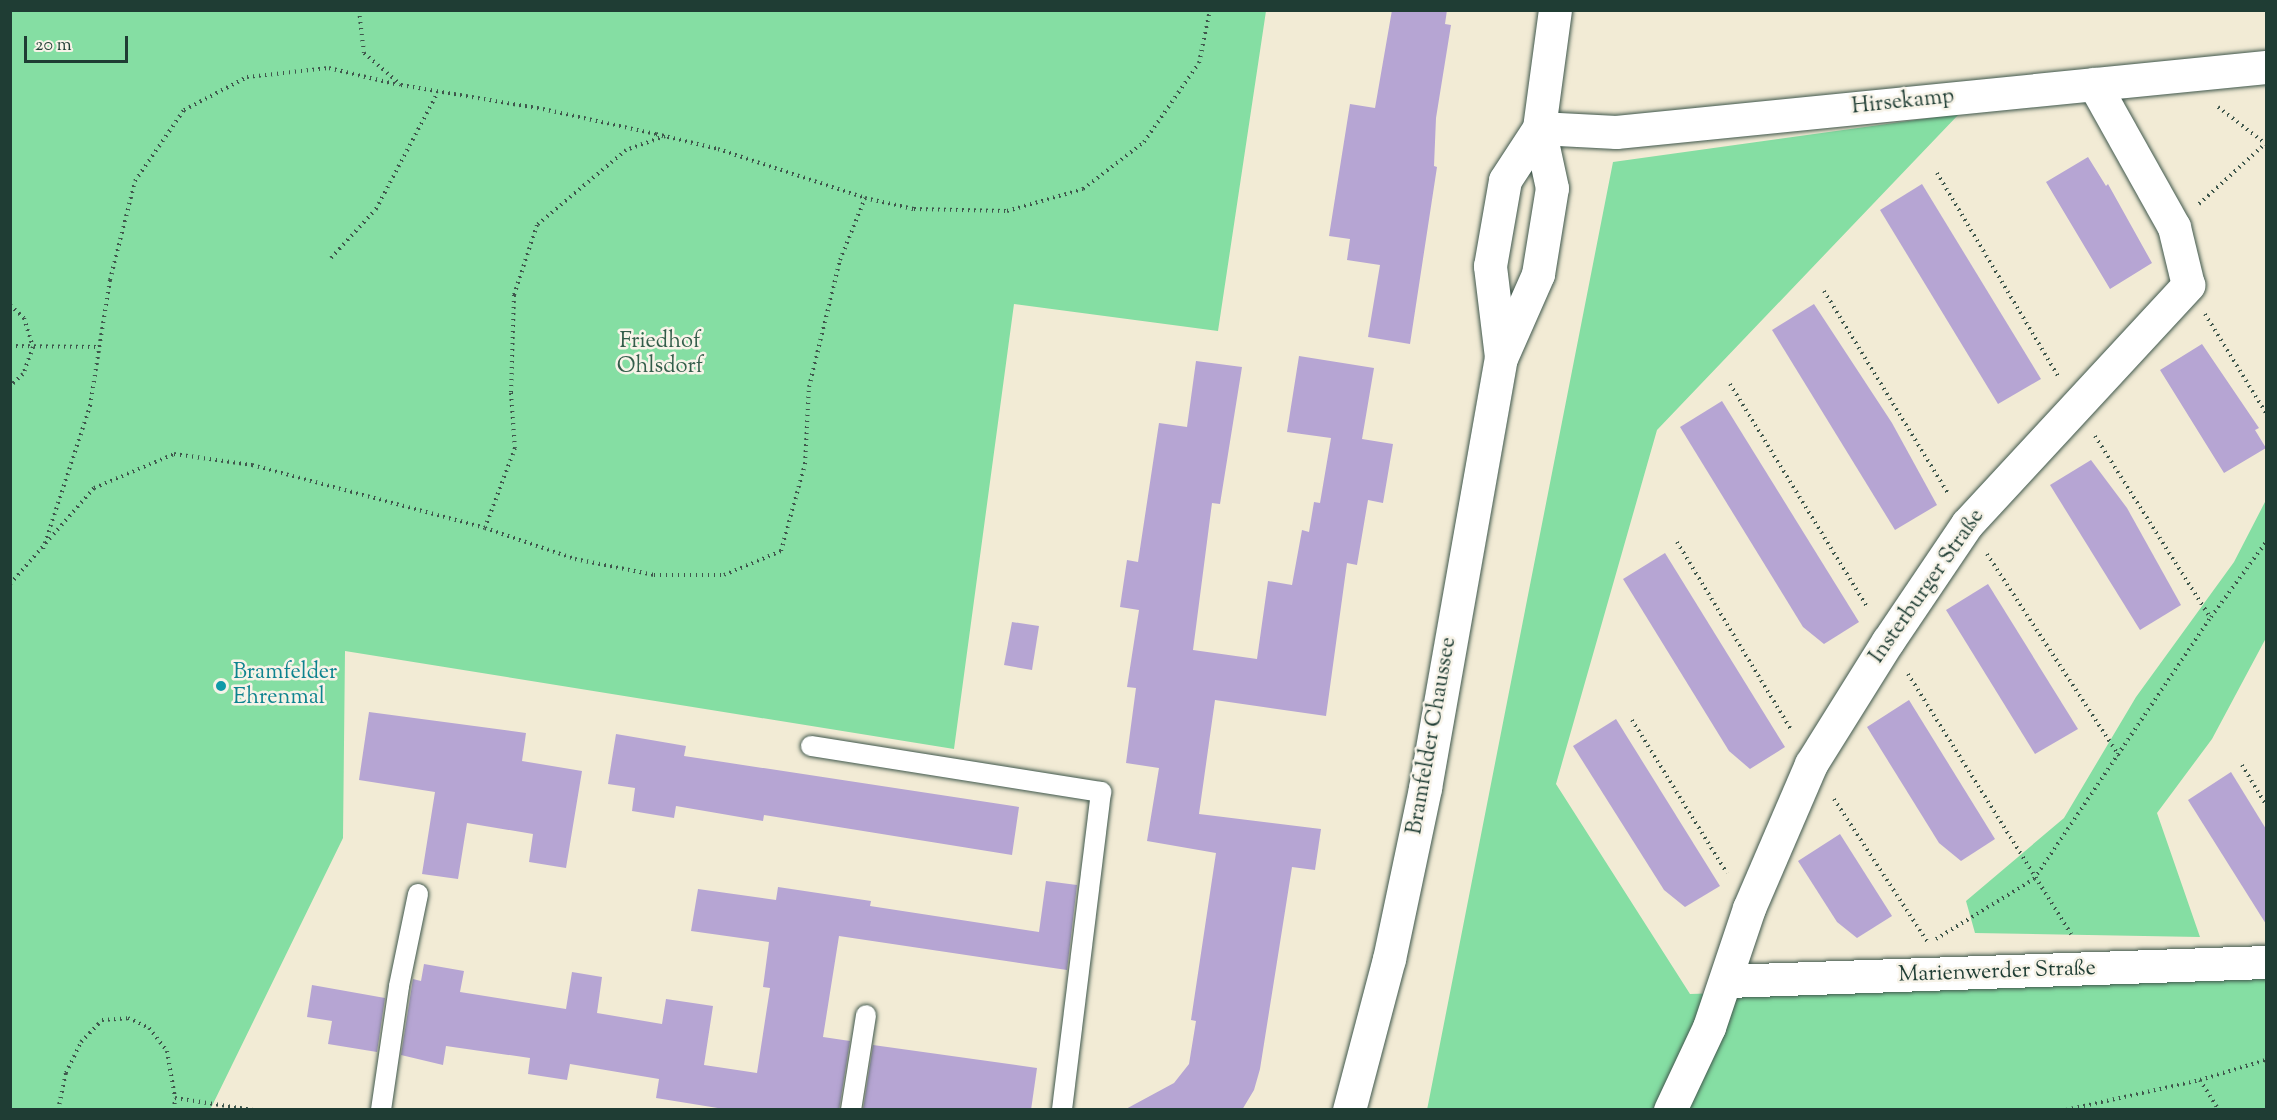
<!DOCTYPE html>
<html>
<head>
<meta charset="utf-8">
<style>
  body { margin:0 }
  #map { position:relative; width:2277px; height:1120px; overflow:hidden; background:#f2ebd5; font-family:"Sorts Mill Goudy",serif }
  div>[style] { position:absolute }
  .green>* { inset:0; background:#85dea3 }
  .building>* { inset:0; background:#b6a5d3 }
  .path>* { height:4px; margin-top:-2px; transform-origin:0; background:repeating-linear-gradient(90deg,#3f574c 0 1.5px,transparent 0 6px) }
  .roads { filter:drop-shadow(0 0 2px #3f574c) drop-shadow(0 0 2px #3f574c) }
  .service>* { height:20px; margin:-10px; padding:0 10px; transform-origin:10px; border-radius:10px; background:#fff }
  .minor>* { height:33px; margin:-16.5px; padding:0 16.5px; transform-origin:16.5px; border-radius:16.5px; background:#fff }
  .primary>* { height:33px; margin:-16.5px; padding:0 16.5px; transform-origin:16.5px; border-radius:16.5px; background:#fff }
  .dots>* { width:16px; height:16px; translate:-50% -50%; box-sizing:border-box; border:3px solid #f7f3e8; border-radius:50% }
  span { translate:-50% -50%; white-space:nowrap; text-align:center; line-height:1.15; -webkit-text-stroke:5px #f7f3e8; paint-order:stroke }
  .street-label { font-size:22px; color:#1f3d34 }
  .park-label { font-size:22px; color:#335d4a }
  .culture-label { font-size:22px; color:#0d838f }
  .left { translate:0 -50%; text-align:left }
  .frame { position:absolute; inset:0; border:12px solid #1f3d34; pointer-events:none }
  .scale { position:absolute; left:24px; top:36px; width:104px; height:27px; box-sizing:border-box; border:3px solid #1f3d34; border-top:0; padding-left:8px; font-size:18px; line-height:21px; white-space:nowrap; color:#1f3d34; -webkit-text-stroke:4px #f7f3e8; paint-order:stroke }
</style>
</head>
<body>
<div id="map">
  <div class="green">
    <i style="clip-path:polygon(10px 11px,11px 10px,1266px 11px,1218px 331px,1014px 304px,954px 749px,345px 651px,343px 838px,210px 1110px,11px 1109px)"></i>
    <i style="clip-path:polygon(1959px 114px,1657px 430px,1556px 784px,1690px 994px,2266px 977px,2266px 1109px,1427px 1110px,1613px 162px)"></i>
    <i style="clip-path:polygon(2266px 500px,2266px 638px,2212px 739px,2157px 813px,2200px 937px,1975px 933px,1966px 901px,2064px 818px,2136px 697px,2234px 562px)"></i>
  </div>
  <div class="building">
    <i style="clip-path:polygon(1392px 10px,1447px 10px,1445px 24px,1451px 25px,1436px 118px,1434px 166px,1437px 167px,1410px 344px,1368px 337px,1380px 265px,1347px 260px,1350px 239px,1329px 236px,1350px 104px,1375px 108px)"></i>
    <i style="clip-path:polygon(2088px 157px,2106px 186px,2108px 184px,2152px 263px,2110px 289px,2046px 182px)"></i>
    <i style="clip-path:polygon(1922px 184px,2041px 379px,1998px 404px,1880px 210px)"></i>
    <i style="clip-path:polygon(1814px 304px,1892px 423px,1937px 505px,1895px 530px,1772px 330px)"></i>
    <i style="clip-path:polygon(2202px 344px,2259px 428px,2255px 430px,2266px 448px,2224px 473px,2160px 370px)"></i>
    <i style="clip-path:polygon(1299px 356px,1374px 368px,1362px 439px,1393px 444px,1383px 503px,1368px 500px,1357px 565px,1347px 563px,1326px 716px,1215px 700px,1199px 814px,1321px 829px,1315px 870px,1292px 867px,1260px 1069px,1254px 1090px,1242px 1110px,1124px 1110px,1174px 1083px,1189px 1064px,1196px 1021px,1191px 1020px,1216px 853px,1147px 841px,1159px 768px,1126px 763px,1136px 688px,1127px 687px,1139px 610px,1120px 607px,1127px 560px,1138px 562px,1159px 423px,1187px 427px,1196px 361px,1242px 367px,1220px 504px,1212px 503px,1193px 650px,1257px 659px,1268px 581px,1292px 585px,1302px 530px,1309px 532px,1314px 502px,1320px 503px,1331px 438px,1287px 432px)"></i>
    <i style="clip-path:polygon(1722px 401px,1859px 622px,1824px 644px,1803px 627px,1680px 427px)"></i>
    <i style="clip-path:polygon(2091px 460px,2127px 508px,2181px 605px,2140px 630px,2050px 485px)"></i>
    <i style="clip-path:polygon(1665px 553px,1785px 747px,1750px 769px,1729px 751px,1623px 579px)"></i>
    <i style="clip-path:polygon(1988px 584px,2078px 729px,2035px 754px,1946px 610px)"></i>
    <i style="clip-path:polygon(1012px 622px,1039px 626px,1032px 670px,1004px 665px)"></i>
    <i style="clip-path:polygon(1909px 700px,1995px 839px,1961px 861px,1939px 843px,1867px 727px)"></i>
    <i style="clip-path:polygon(369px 712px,526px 733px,522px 761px,582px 771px,566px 868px,529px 862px,533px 834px,467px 823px,458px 879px,422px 874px,435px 792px,359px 780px)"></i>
    <i style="clip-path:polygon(1616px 719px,1720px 886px,1685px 907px,1664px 890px,1573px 746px)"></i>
    <i style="clip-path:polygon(616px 734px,686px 746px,684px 756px,1019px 807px,1012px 855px,764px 815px,763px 821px,676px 806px,674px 818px,632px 811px,635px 788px,608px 784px)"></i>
    <i style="clip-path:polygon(2231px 772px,2266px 829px,2266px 924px,2188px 800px)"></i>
    <i style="clip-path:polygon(1840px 834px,1892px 916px,1857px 938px,1837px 922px,1798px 861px)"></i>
    <i style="clip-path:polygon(1046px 881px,1077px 885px,1067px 970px,839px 936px,823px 1037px,850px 1041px,839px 1110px,730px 1110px,656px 1098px,659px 1079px,570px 1064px,567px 1080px,528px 1074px,530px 1058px,446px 1046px,443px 1065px,401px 1055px,413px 979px,421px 981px,424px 964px,464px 971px,460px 992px,566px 1009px,572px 972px,602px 977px,597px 1013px,662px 1024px,666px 999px,713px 1006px,704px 1065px,757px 1073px,770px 988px,763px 987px,769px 942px,691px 931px,698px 889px,776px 900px,778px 887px,871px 901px,870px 906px,1039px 932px)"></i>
    <i style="clip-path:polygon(312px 985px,385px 998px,377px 1052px,328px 1044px,332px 1021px,307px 1017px)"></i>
    <i style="clip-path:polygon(873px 1045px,1037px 1068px,1031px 1110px,863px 1110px)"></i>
  </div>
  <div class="path">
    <i style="left:359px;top:10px;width:43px;rotate:83.4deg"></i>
    <i style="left:364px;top:53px;width:49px;rotate:40.9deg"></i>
    <i style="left:401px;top:85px;width:144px;rotate:9.6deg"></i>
    <i style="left:543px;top:109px;width:116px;rotate:12.5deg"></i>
    <i style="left:656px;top:134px;width:64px;rotate:13.6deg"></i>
    <i style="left:718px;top:149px;width:155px;rotate:18.4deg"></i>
    <i style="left:865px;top:198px;width:50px;rotate:12.7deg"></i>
    <i style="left:914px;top:209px;width:93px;rotate:1.2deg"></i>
    <i style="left:1007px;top:211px;width:79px;rotate:-16.1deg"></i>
    <i style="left:1083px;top:189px;width:77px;rotate:-37.6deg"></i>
    <i style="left:1144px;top:142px;width:96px;rotate:-55.2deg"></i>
    <i style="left:1199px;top:63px;width:54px;rotate:-78.3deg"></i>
    <i style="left:2218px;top:107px;width:61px;rotate:37.6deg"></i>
    <i style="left:665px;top:136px;width:41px;rotate:160.3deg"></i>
    <i style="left:626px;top:150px;width:116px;rotate:139.9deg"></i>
    <i style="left:537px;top:225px;width:74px;rotate:108.2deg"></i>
    <i style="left:514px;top:295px;width:98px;rotate:91.8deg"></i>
    <i style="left:511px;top:393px;width:55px;rotate:85.8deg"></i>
    <i style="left:515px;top:448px;width:85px;rotate:110.6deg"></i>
    <i style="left:485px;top:528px;width:95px;rotate:19deg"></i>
    <i style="left:575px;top:559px;width:81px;rotate:11.4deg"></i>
    <i style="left:654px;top:575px;width:70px"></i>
    <i style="left:724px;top:575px;width:62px;rotate:-22.8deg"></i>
    <i style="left:781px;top:551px;width:90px;rotate:-74.6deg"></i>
    <i style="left:805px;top:464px;width:77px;rotate:-87deg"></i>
    <i style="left:809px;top:387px;width:131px;rotate:-76.3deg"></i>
    <i style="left:840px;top:260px;width:67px;rotate:-68deg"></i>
    <i style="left:1937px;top:173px;width:236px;rotate:59.2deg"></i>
    <i style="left:2199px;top:204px;width:89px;rotate:-42.3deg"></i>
    <i style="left:331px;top:258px;width:67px;rotate:-47.4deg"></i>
    <i style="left:376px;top:209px;width:132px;rotate:-62.1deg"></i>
    <i style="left:1824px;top:291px;width:239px;rotate:58.5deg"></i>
    <i style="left:10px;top:305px;width:19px;rotate:43deg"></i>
    <i style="left:24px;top:318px;width:30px;rotate:73deg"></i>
    <i style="left:33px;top:347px;width:29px;rotate:110deg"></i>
    <i style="left:23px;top:374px;width:18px;rotate:137deg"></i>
    <i style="left:2205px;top:314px;width:116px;rotate:58.4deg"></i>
    <i style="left:10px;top:346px;width:89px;rotate:0.6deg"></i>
    <i style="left:1730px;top:384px;width:263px;rotate:58.4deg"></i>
    <i style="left:2095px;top:436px;width:214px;rotate:57.6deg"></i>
    <i style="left:1677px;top:542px;width:221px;rotate:58.7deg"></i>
    <i style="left:43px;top:549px;width:151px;rotate:-71.8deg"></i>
    <i style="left:90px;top:406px;width:128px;rotate:-81deg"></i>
    <i style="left:110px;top:280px;width:102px;rotate:-75.8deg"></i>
    <i style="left:135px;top:181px;width:86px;rotate:-55.4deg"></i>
    <i style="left:184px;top:110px;width:71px;rotate:-27.6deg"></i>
    <i style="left:247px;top:77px;width:82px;rotate:-6.3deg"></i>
    <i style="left:329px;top:68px;width:72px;rotate:13.7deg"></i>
    <i style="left:1987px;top:554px;width:241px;rotate:56.8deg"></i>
    <i style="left:10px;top:584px;width:128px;rotate:-48.8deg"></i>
    <i style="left:94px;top:488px;width:87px;rotate:-23deg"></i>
    <i style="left:174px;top:454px;width:79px;rotate:8deg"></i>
    <i style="left:252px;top:465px;width:241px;rotate:15.1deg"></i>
    <i style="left:1908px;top:674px;width:307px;rotate:57.9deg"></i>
    <i style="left:1632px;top:720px;width:180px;rotate:58.2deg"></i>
    <i style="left:2242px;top:765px;width:47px;rotate:59deg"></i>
    <i style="left:1834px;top:799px;width:170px;rotate:56.8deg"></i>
    <i style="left:1936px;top:939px;width:115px;rotate:-31.5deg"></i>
    <i style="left:2034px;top:879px;width:316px;rotate:-56deg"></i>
    <i style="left:2211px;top:617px;width:93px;rotate:-53.7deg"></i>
    <i style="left:2200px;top:1080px;width:36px;rotate:58deg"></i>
    <i style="left:58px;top:1110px;width:38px;rotate:-78deg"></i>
    <i style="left:66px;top:1073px;width:34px;rotate:-64deg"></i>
    <i style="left:81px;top:1042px;width:30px;rotate:-46deg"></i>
    <i style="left:102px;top:1020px;width:26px;rotate:-4deg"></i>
    <i style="left:128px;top:1018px;width:23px;rotate:25deg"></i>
    <i style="left:149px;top:1028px;width:29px;rotate:52deg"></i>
    <i style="left:167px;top:1051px;width:48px;rotate:80.3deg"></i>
    <i style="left:174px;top:1110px;width:12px;rotate:-85deg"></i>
    <i style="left:175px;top:1098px;width:79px;rotate:8.7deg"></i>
    <i style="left:2066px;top:1110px;width:137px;rotate:-12.6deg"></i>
    <i style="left:2200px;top:1080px;width:69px;rotate:-16.9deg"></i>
  </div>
  <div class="roads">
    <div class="service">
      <i style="left:811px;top:746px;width:294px;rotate:9deg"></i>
      <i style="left:1101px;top:792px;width:320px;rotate:97deg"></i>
      <i style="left:381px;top:1110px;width:125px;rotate:-81.7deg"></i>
      <i style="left:399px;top:986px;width:94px;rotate:-78.3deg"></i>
      <i style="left:851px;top:1110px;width:96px;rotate:-81deg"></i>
    </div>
    <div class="minor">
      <i style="left:1539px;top:128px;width:77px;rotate:3deg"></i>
      <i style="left:1616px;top:132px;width:653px;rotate:-5.71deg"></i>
      <i style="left:1727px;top:981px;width:539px;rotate:-2.02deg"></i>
      <i style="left:1670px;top:1110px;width:92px;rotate:-64.8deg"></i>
      <i style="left:1709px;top:1027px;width:126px;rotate:-71.4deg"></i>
      <i style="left:1749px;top:908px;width:157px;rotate:-66.7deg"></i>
      <i style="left:1811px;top:764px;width:145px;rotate:-58deg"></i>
      <i style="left:1888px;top:641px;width:141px;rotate:-56deg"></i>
      <i style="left:1967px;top:524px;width:326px;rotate:-47.2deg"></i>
      <i style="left:2188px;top:285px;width:60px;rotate:-103.6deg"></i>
      <i style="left:2174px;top:227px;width:164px;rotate:-119.2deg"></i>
    </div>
    <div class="primary">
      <i style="left:1501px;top:357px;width:92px;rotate:-96.9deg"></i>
      <i style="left:1490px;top:266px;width:87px;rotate:-80.1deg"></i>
      <i style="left:1505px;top:180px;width:62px;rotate:-56.8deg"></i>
      <i style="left:1349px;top:1110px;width:156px;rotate:-75.2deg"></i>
      <i style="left:1389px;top:959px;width:175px;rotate:-78.1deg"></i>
      <i style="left:1425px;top:788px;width:437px;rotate:-80deg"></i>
      <i style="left:1501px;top:358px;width:92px;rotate:-66.2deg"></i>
      <i style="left:1538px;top:274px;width:87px;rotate:-80.8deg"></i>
      <i style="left:1552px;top:188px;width:61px;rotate:-102.2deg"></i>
      <i style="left:1539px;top:128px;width:119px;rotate:-82.3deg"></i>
    </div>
  </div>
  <div class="dots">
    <i style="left:221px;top:686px;background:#0f9aa8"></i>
  </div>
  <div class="street-label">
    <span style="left:1903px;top:103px;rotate:-6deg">Hirsekamp</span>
    <span style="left:1928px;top:587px;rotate:-55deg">Insterburger Straße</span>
    <span style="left:1433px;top:736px;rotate:-80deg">Bramfelder Chaussee</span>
    <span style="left:1997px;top:973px;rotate:-2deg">Marienwerder Straße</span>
  </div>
  <div class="park-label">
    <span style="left:660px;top:355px">Friedhof<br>Ohlsdorf</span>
  </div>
  <div class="culture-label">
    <span class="left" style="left:233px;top:686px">Bramfelder<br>Ehrenmal</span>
  </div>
  <div class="frame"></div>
  <div class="scale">20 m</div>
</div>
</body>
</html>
